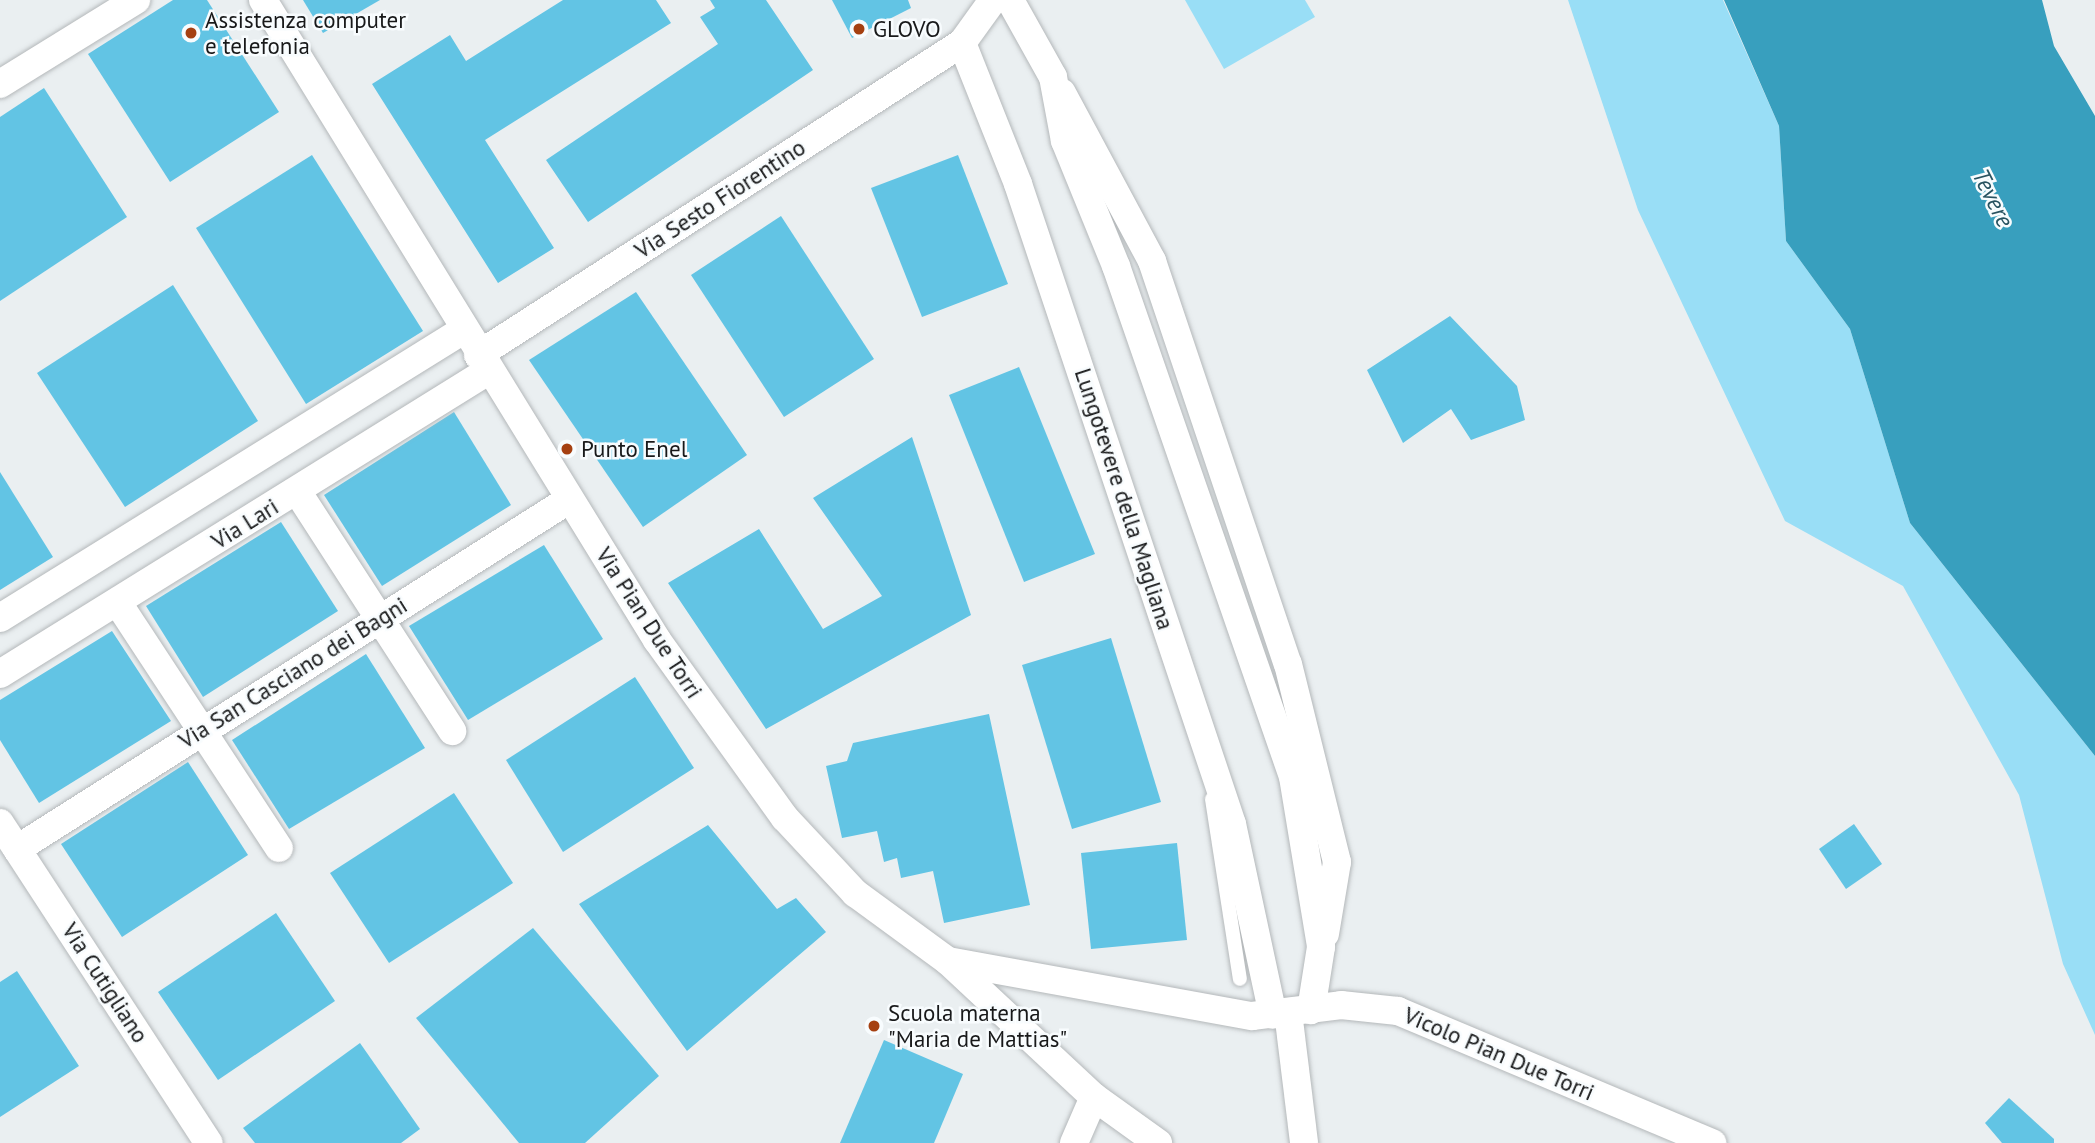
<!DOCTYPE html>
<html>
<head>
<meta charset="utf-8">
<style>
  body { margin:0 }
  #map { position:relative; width:2095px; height:1143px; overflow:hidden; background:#eaeff1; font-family:"PT Sans",sans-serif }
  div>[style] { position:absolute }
  .green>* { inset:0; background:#99def6 }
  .water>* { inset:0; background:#389fbe }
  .building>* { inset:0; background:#62c4e4 }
  .roads { filter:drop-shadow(0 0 2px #b4b8ba) drop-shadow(0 0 2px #b4b8ba) }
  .service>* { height:14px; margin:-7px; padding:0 7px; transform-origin:7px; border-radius:7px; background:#fff }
  .minor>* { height:28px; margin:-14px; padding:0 14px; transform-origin:14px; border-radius:14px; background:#fff }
  .dots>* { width:19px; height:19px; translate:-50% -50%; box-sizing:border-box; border:4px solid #f8fcfe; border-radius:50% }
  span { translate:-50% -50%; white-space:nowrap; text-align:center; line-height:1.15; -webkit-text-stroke:5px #f8fcfe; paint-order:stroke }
  .poi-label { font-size:23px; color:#18191a }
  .left { translate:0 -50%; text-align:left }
  .street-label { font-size:23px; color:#18191a }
  .water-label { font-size:24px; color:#285361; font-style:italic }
</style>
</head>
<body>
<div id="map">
  <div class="green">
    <i style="clip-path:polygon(1185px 0,1305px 0,1315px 17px,1224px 69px)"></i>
    <i style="clip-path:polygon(1568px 0,1723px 0,1779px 126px,1786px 241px,1850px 329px,1910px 523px,2095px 756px,2095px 1035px,2063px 964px,2019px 795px,1903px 586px,1785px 521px,1638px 210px)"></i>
  </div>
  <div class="water">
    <i style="clip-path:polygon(1724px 0,2042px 0,2054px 46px,2095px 116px,2095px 756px,1910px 523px,1850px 329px,1786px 241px,1779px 126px)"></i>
  </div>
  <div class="building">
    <i style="clip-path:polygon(173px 0,207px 0,279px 112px,170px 182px,88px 54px)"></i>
    <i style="clip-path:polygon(303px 0,380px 0,323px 33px)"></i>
    <i style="clip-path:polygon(563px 0,656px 0,671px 23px,485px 140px,554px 248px,498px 283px,372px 84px,450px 35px,466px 61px)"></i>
    <i style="clip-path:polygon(710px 0,766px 0,813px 70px,588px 222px,546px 160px,718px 44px,700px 17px,715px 8px)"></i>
    <i style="clip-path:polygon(832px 0,908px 0,911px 8px,852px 38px)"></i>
    <i style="clip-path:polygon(44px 88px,127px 217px,0 301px,0 117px)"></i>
    <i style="clip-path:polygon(312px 155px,423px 331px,306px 404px,196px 228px)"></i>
    <i style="clip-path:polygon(958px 155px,1008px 284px,922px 317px,871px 188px)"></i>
    <i style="clip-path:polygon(781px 216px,874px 359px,784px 417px,691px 275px)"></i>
    <i style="clip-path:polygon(173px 285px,258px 421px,125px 507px,37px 373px)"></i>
    <i style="clip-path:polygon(636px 292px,747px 455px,643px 527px,529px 360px)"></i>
    <i style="clip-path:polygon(1450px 316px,1517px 386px,1525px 420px,1471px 440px,1451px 409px,1403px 443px,1367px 370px)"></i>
    <i style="clip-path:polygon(1019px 367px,1095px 554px,1024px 582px,949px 395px)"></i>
    <i style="clip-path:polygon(454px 412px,511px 505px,382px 586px,324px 495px)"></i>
    <i style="clip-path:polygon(912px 437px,971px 615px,766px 729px,668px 583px,759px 529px,823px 629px,882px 596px,813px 498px)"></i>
    <i style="clip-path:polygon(0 472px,53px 557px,0 590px)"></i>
    <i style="clip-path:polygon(281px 522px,338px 611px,203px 697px,146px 606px)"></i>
    <i style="clip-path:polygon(544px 545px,603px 639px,468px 720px,409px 626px)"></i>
    <i style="clip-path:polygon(112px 631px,171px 721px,39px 803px,0 740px,0 700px)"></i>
    <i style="clip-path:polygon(1111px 638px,1161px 802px,1072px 829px,1022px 665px)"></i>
    <i style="clip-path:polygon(366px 654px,425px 748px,289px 829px,232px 740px)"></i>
    <i style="clip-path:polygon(635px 677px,694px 768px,563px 852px,506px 760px)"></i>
    <i style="clip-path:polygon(989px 714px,1030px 905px,944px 923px,933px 871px,901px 878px,897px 858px,884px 862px,877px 831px,842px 838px,826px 766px,847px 761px,853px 743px)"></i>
    <i style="clip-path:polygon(188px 762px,248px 855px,122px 937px,61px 844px)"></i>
    <i style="clip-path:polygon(454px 793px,513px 883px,389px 963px,330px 873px)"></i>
    <i style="clip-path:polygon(1854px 824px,1882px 864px,1846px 889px,1819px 849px)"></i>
    <i style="clip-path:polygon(708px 825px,777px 909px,796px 898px,826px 932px,687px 1051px,579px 904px)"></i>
    <i style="clip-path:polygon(1177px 843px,1187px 940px,1091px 949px,1081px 853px)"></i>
    <i style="clip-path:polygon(276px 913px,335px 1001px,218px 1080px,158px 992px)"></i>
    <i style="clip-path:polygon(533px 928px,659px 1076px,585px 1143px,519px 1143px,416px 1018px)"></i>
    <i style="clip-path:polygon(17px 971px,79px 1066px,0 1117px,0 982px)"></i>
    <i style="clip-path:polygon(884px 1040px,963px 1074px,934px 1143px,840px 1143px)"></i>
    <i style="clip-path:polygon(360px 1043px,420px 1129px,401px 1143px,255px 1143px,243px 1128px)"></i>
    <i style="clip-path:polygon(2009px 1098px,2054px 1139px,2054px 1143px,2002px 1143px,1985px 1123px)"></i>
  </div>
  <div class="roads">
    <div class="service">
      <i style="left:1212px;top:799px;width:182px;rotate:81.2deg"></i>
    </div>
    <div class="minor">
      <i style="left:263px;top:0;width:752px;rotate:58.38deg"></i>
      <i style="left:657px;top:640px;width:219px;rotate:54.3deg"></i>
      <i style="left:785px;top:818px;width:103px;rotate:47deg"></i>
      <i style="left:855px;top:893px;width:115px;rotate:36.2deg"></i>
      <i style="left:948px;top:961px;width:200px;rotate:43deg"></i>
      <i style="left:1094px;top:1097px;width:79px;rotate:35.7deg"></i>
      <i style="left:1010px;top:0;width:88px;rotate:60.8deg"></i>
      <i style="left:1053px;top:77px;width:65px;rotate:79.4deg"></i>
      <i style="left:1065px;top:141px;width:135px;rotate:67.8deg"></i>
      <i style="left:1116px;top:266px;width:541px;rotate:70.89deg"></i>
      <i style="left:1293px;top:777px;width:172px;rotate:80.6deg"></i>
      <i style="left:1321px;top:947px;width:64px;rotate:99deg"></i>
      <i style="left:962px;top:43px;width:152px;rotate:68.3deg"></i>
      <i style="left:1018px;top:184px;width:675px;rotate:71.51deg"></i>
      <i style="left:1232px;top:824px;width:195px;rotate:77.9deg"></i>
      <i style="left:0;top:84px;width:160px;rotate:-31.7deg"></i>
      <i style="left:1062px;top:93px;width:191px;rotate:61.8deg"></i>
      <i style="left:1152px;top:261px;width:425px;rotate:71.4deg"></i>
      <i style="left:1288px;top:664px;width:204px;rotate:76.1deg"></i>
      <i style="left:1337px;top:862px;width:73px;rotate:99.5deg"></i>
      <i style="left:478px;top:355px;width:576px;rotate:-32.81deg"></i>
      <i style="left:962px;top:43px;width:53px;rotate:-54.2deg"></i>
      <i style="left:297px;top:491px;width:286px;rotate:57.1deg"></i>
      <i style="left:118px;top:603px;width:293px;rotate:56.7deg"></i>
      <i style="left:0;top:618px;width:544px;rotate:-31.85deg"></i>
      <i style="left:0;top:674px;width:574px;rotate:-31.84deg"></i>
      <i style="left:0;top:823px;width:382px;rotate:56.9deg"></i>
      <i style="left:17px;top:849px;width:654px;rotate:-32.33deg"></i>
      <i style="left:948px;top:961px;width:309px;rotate:10.3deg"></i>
      <i style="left:1252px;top:1016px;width:90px;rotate:-7deg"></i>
      <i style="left:1341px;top:1005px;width:57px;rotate:6deg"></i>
      <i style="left:1398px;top:1011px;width:341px;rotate:22.8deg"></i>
      <i style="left:1288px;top:1012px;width:132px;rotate:83deg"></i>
      <i style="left:1074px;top:1143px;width:50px;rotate:-66.5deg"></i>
    </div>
  </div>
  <div class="dots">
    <i style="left:859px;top:29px;background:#a54011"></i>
    <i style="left:191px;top:33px;background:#a54011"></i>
    <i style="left:567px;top:449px;background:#a54011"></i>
    <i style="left:874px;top:1026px;background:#a54011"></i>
  </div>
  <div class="poi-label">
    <span class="left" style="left:205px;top:33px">Assistenza computer<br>e telefonia</span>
    <span class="left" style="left:873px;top:29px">GLOVO</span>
    <span class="left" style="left:581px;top:449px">Punto Enel</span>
    <span class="left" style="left:888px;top:1026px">Scuola materna<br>"Maria de Mattias"</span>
  </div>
  <div class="street-label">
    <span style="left:720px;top:199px;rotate:-33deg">Via Sesto Fiorentino</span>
    <span style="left:1124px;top:499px;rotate:72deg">Lungotevere della Magliana</span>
    <span style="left:245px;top:524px;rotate:-32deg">Via Lari</span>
    <span style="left:649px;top:623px;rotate:57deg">Via Pian Due Torri</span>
    <span style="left:293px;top:673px;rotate:-32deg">Via San Casciano dei Bagni</span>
    <span style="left:105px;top:983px;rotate:57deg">Via Cutigliano</span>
    <span style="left:1499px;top:1054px;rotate:23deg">Vicolo Pian Due Torri</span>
  </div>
  <div class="water-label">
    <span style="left:1993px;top:198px;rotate:63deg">Tevere</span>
  </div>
</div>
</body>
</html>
